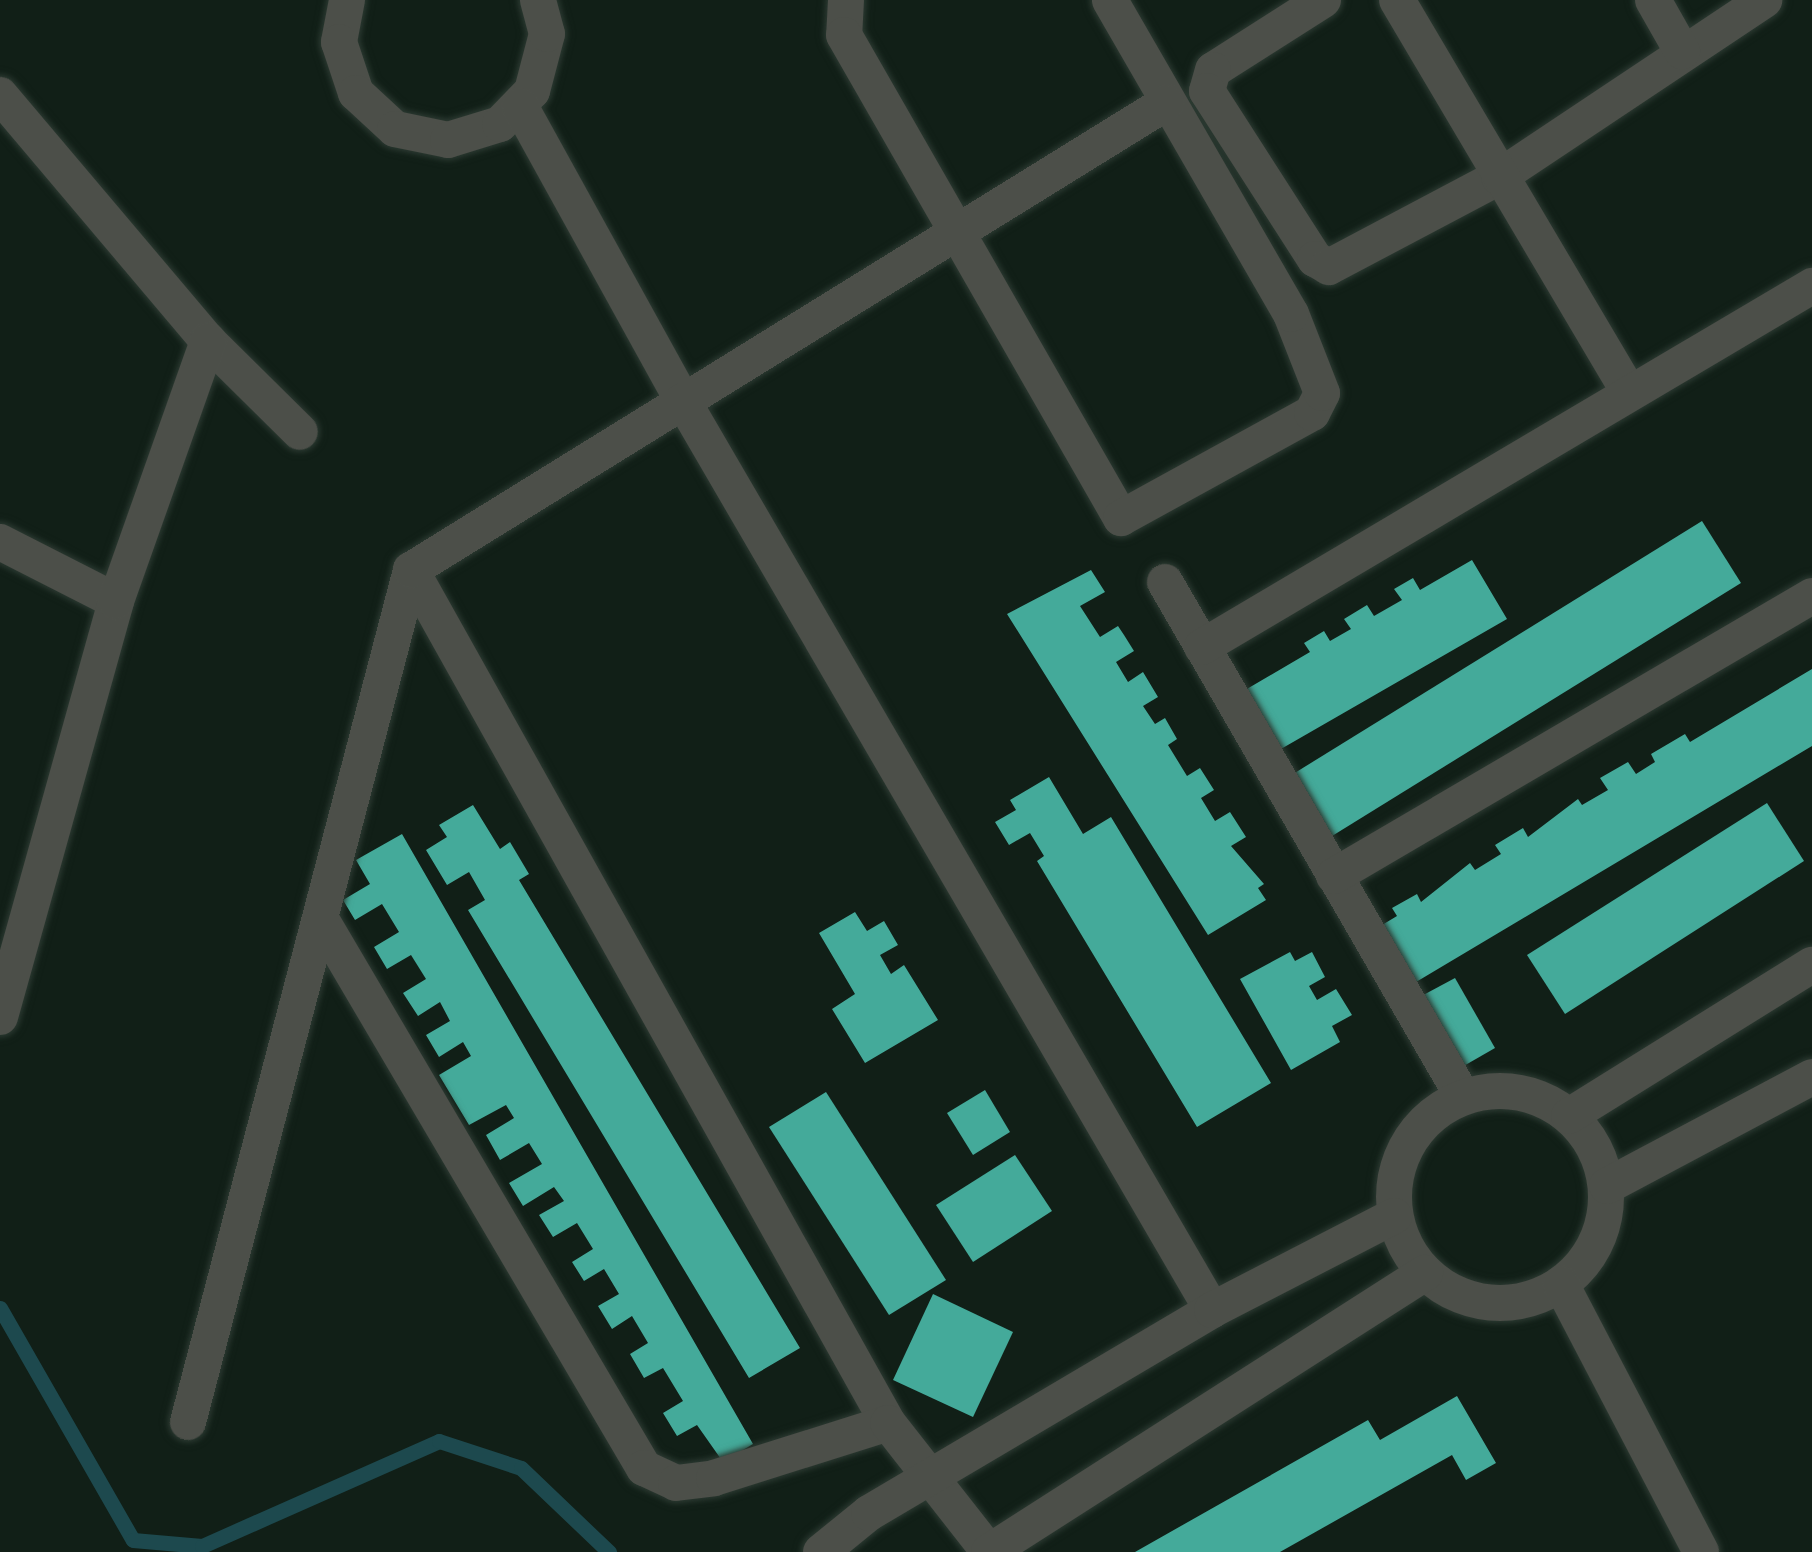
<!DOCTYPE html>
<html>
<head>
<meta charset="utf-8">
<style>
  body { margin:0 }
  #map { position:relative; width:1812px; height:1552px; overflow:hidden; background:#111f17; font-family:"Archivo Narrow",sans-serif }
  div>[style] { position:absolute }
  .stream>* { height:15px; margin:-7.5px; padding:0 7.5px; transform-origin:7.5px; border-radius:7.5px; background:#1d494e }
  .building>* { inset:0; background:#44aa9a }
  .roads { filter:drop-shadow(0 0 3px #2c3a32) drop-shadow(0 0 3px #2c3a32) }
  .minor>* { height:36px; margin:-18px; padding:0 18px; transform-origin:18px; border-radius:18px; background:#4c4f49 }
  .minor>.ring { margin:-18px; padding:0; box-sizing:content-box; background:none; border:36px solid #4c4f49; border-radius:50% }
  span { translate:-50% -50%; white-space:nowrap; text-align:center; line-height:1.15; -webkit-text-stroke:12px #111f17; paint-order:stroke }
</style>
</head>
<body>
<div id="map">
  <div class="stream">
    <i style="left:0;top:1308px;width:267px;rotate:60.2deg"></i>
    <i style="left:133px;top:1540px;width:69px;rotate:5deg"></i>
    <i style="left:202px;top:1546px;width:259px;rotate:-23.9deg"></i>
    <i style="left:439px;top:1441px;width:86px;rotate:18.2deg"></i>
    <i style="left:521px;top:1468px;width:122px;rotate:43.7deg"></i>
  </div>
  <div class="building">
    <i style="clip-path:polygon(1702px 521px,1741px 583px,1324px 841px,1285px 779px)"></i>
    <i style="clip-path:polygon(1472px 560px,1507px 619px,1274px 753px,1240px 693px,1310px 652px,1304px 643px,1324px 631px,1330px 641px,1351px 629px,1344px 619px,1367px 605px,1374px 616px,1402px 600px,1394px 589px,1413px 578px,1420px 590px)"></i>
    <i style="clip-path:polygon(1091px 570px,1105px 592px,1080px 606px,1100px 637px,1118px 626px,1124px 635px,1134px 651px,1116px 662px,1128px 682px,1143px 672px,1158px 697px,1143px 706px,1155px 724px,1165px 718px,1177px 739px,1168px 745px,1187px 776px,1200px 768px,1214px 790px,1201px 798px,1215px 821px,1230px 812px,1246px 837px,1231px 846px,1264px 884px,1258px 888px,1266px 900px,1208px 935px,1007px 614px)"></i>
    <i style="clip-path:polygon(1812px 669px,1812px 746px,1406px 988px,1372px 931px,1397px 916px,1392px 908px,1417px 894px,1421px 902px,1470px 863px,1475px 870px,1501px 854px,1495px 845px,1523px 828px,1528px 837px,1578px 799px,1582px 805px,1608px 790px,1600px 778px,1628px 762px,1636px 774px,1655px 762px,1651px 754px,1685px 734px,1690px 742px)"></i>
    <i style="clip-path:polygon(1049px 777px,1083px 834px,1111px 817px,1271px 1083px,1197px 1127px,1037px 861px,1044px 856px,1030px 833px,1009px 845px,995px 822px,1016px 810px,1010px 800px)"></i>
    <i style="clip-path:polygon(1767px 803px,1804px 861px,1565px 1014px,1527px 955px)"></i>
    <i style="clip-path:polygon(473px 805px,500px 849px,510px 842px,529px 874px,519px 880px,800px 1348px,749px 1378px,468px 910px,485px 900px,469px 872px,447px 885px,426px 850px,447px 837px,439px 825px)"></i>
    <i style="clip-path:polygon(402px 834px,753px 1444px,723px 1462px,697px 1425px,677px 1436px,663px 1413px,683px 1401px,663px 1368px,644px 1378px,630px 1354px,648px 1343px,632px 1316px,612px 1329px,598px 1306px,619px 1294px,604px 1269px,584px 1281px,572px 1262px,593px 1249px,577px 1223px,553px 1237px,539px 1215px,564px 1201px,554px 1187px,523px 1206px,509px 1183px,542px 1164px,529px 1143px,500px 1160px,486px 1135px,514px 1118px,506px 1105px,469px 1125px,439px 1075px,471px 1056px,463px 1042px,439px 1057px,426px 1035px,450px 1021px,440px 1002px,418px 1016px,403px 993px,426px 979px,411px 955px,387px 969px,374px 947px,399px 932px,382px 904px,355px 920px,343px 900px,370px 884px,356px 860px)"></i>
    <i style="clip-path:polygon(855px 912px,867px 931px,884px 921px,898px 945px,880px 955px,891px 974px,904px 965px,938px 1020px,865px 1063px,832px 1009px,855px 994px,819px 933px)"></i>
    <i style="clip-path:polygon(1290px 952px,1295px 961px,1312px 952px,1325px 977px,1309px 986px,1317px 1000px,1336px 989px,1352px 1015px,1332px 1026px,1340px 1042px,1291px 1070px,1240px 979px)"></i>
    <i style="clip-path:polygon(1455px 978px,1495px 1048px,1455px 1071px,1414px 1000px)"></i>
    <i style="clip-path:polygon(985px 1090px,1010px 1132px,973px 1155px,947px 1113px)"></i>
    <i style="clip-path:polygon(826px 1092px,946px 1280px,889px 1315px,769px 1127px)"></i>
    <i style="clip-path:polygon(1015px 1155px,1052px 1211px,973px 1262px,936px 1205px)"></i>
    <i style="clip-path:polygon(933px 1294px,1013px 1332px,973px 1417px,893px 1380px)"></i>
    <i style="clip-path:polygon(1457px 1396px,1496px 1463px,1466px 1480px,1452px 1455px,1280px 1552px,1135px 1552px,1368px 1420px,1380px 1440px)"></i>
  </div>
  <div class="roads">
    <div class="minor">
      <i style="left:347px;top:0;width:43px;rotate:100.8deg"></i>
      <i style="left:339px;top:42px;width:54px;rotate:71.6deg"></i>
      <i style="left:356px;top:93px;width:53px;rotate:42.7deg"></i>
      <i style="left:395px;top:129px;width:54px;rotate:11.7deg"></i>
      <i style="left:448px;top:140px;width:54px;rotate:-17.1deg"></i>
      <i style="left:500px;top:124px;width:46px;rotate:-45.9deg"></i>
      <i style="left:532px;top:91px;width:59px;rotate:-75.3deg"></i>
      <i style="left:547px;top:34px;width:35px;rotate:-105deg"></i>
      <i style="left:846px;top:0;width:35px;rotate:93deg"></i>
      <i style="left:844px;top:35px;width:557px;rotate:60.17deg"></i>
      <i style="left:1121px;top:518px;width:218px;rotate:-28.8deg"></i>
      <i style="left:1312px;top:413px;width:22px;rotate:-63deg"></i>
      <i style="left:1322px;top:393px;width:85px;rotate:-111.4deg"></i>
      <i style="left:1291px;top:314px;width:362px;rotate:-120deg"></i>
      <i style="left:1323px;top:0;width:130px;rotate:147.5deg"></i>
      <i style="left:1213px;top:70px;width:22px;rotate:106deg"></i>
      <i style="left:1207px;top:91px;width:200px;rotate:57.3deg"></i>
      <i style="left:1315px;top:259px;width:16px;rotate:30deg"></i>
      <i style="left:1329px;top:267px;width:192px;rotate:-27.9deg"></i>
      <i style="left:1499px;top:177px;width:319px;rotate:-33.7deg"></i>
      <i style="left:1397px;top:0;width:453px;rotate:59.4deg"></i>
      <i style="left:1653px;top:0;width:59px;rotate:60.4deg"></i>
      <i style="left:0;top:95px;width:322px;rotate:49.8deg"></i>
      <i style="left:208px;top:341px;width:129px;rotate:44.7deg"></i>
      <i style="left:520px;top:106px;width:337px;rotate:61.1deg"></i>
      <i style="left:683px;top:401px;width:1052px;rotate:59.8deg"></i>
      <i style="left:0;top:542px;width:130px;rotate:27deg"></i>
      <i style="left:411px;top:570px;width:977px;rotate:60.79deg"></i>
      <i style="left:1165px;top:582px;width:595px;rotate:59.94deg"></i>
      <i style="left:1202px;top:647px;width:709px;rotate:-30.62deg"></i>
      <i style="left:1334px;top:876px;width:554px;rotate:-30.36deg"></i>
      <i style="left:322px;top:921px;width:635px;rotate:59.52deg"></i>
      <i style="left:644px;top:1468px;width:35px;rotate:25deg"></i>
      <i style="left:676px;top:1483px;width:38px;rotate:-7deg"></i>
      <i style="left:714px;top:1478px;width:182px;rotate:-17.5deg"></i>
      <i style="left:888px;top:1423px;width:164px;rotate:51.9deg"></i>
      <i style="left:0;top:1017px;width:432px;rotate:-74.4deg"></i>
      <i style="left:116px;top:601px;width:276px;rotate:-70.5deg"></i>
      <i class="ring" style="left:1394px;top:1091px;width:176px;height:176px"></i>
      <i style="left:1569px;top:1116px;width:286px;rotate:-31.9deg"></i>
      <i style="left:1607px;top:1186px;width:232px;rotate:-28deg"></i>
      <i style="left:1561px;top:1284px;width:302px;rotate:62.4deg"></i>
      <i style="left:188px;top:1422px;width:881px;rotate:-75.33deg"></i>
      <i style="left:411px;top:570px;width:888px;rotate:-31.74deg"></i>
      <i style="left:821px;top:1552px;width:62px;rotate:-39.1deg"></i>
      <i style="left:869px;top:1513px;width:399px;rotate:-30.6deg"></i>
      <i style="left:1212px;top:1310px;width:205px;rotate:-27.3deg"></i>
      <i style="left:989px;top:1552px;width:518px;rotate:-32.62deg"></i>
    </div>
  </div>
</div>
</body>
</html>
